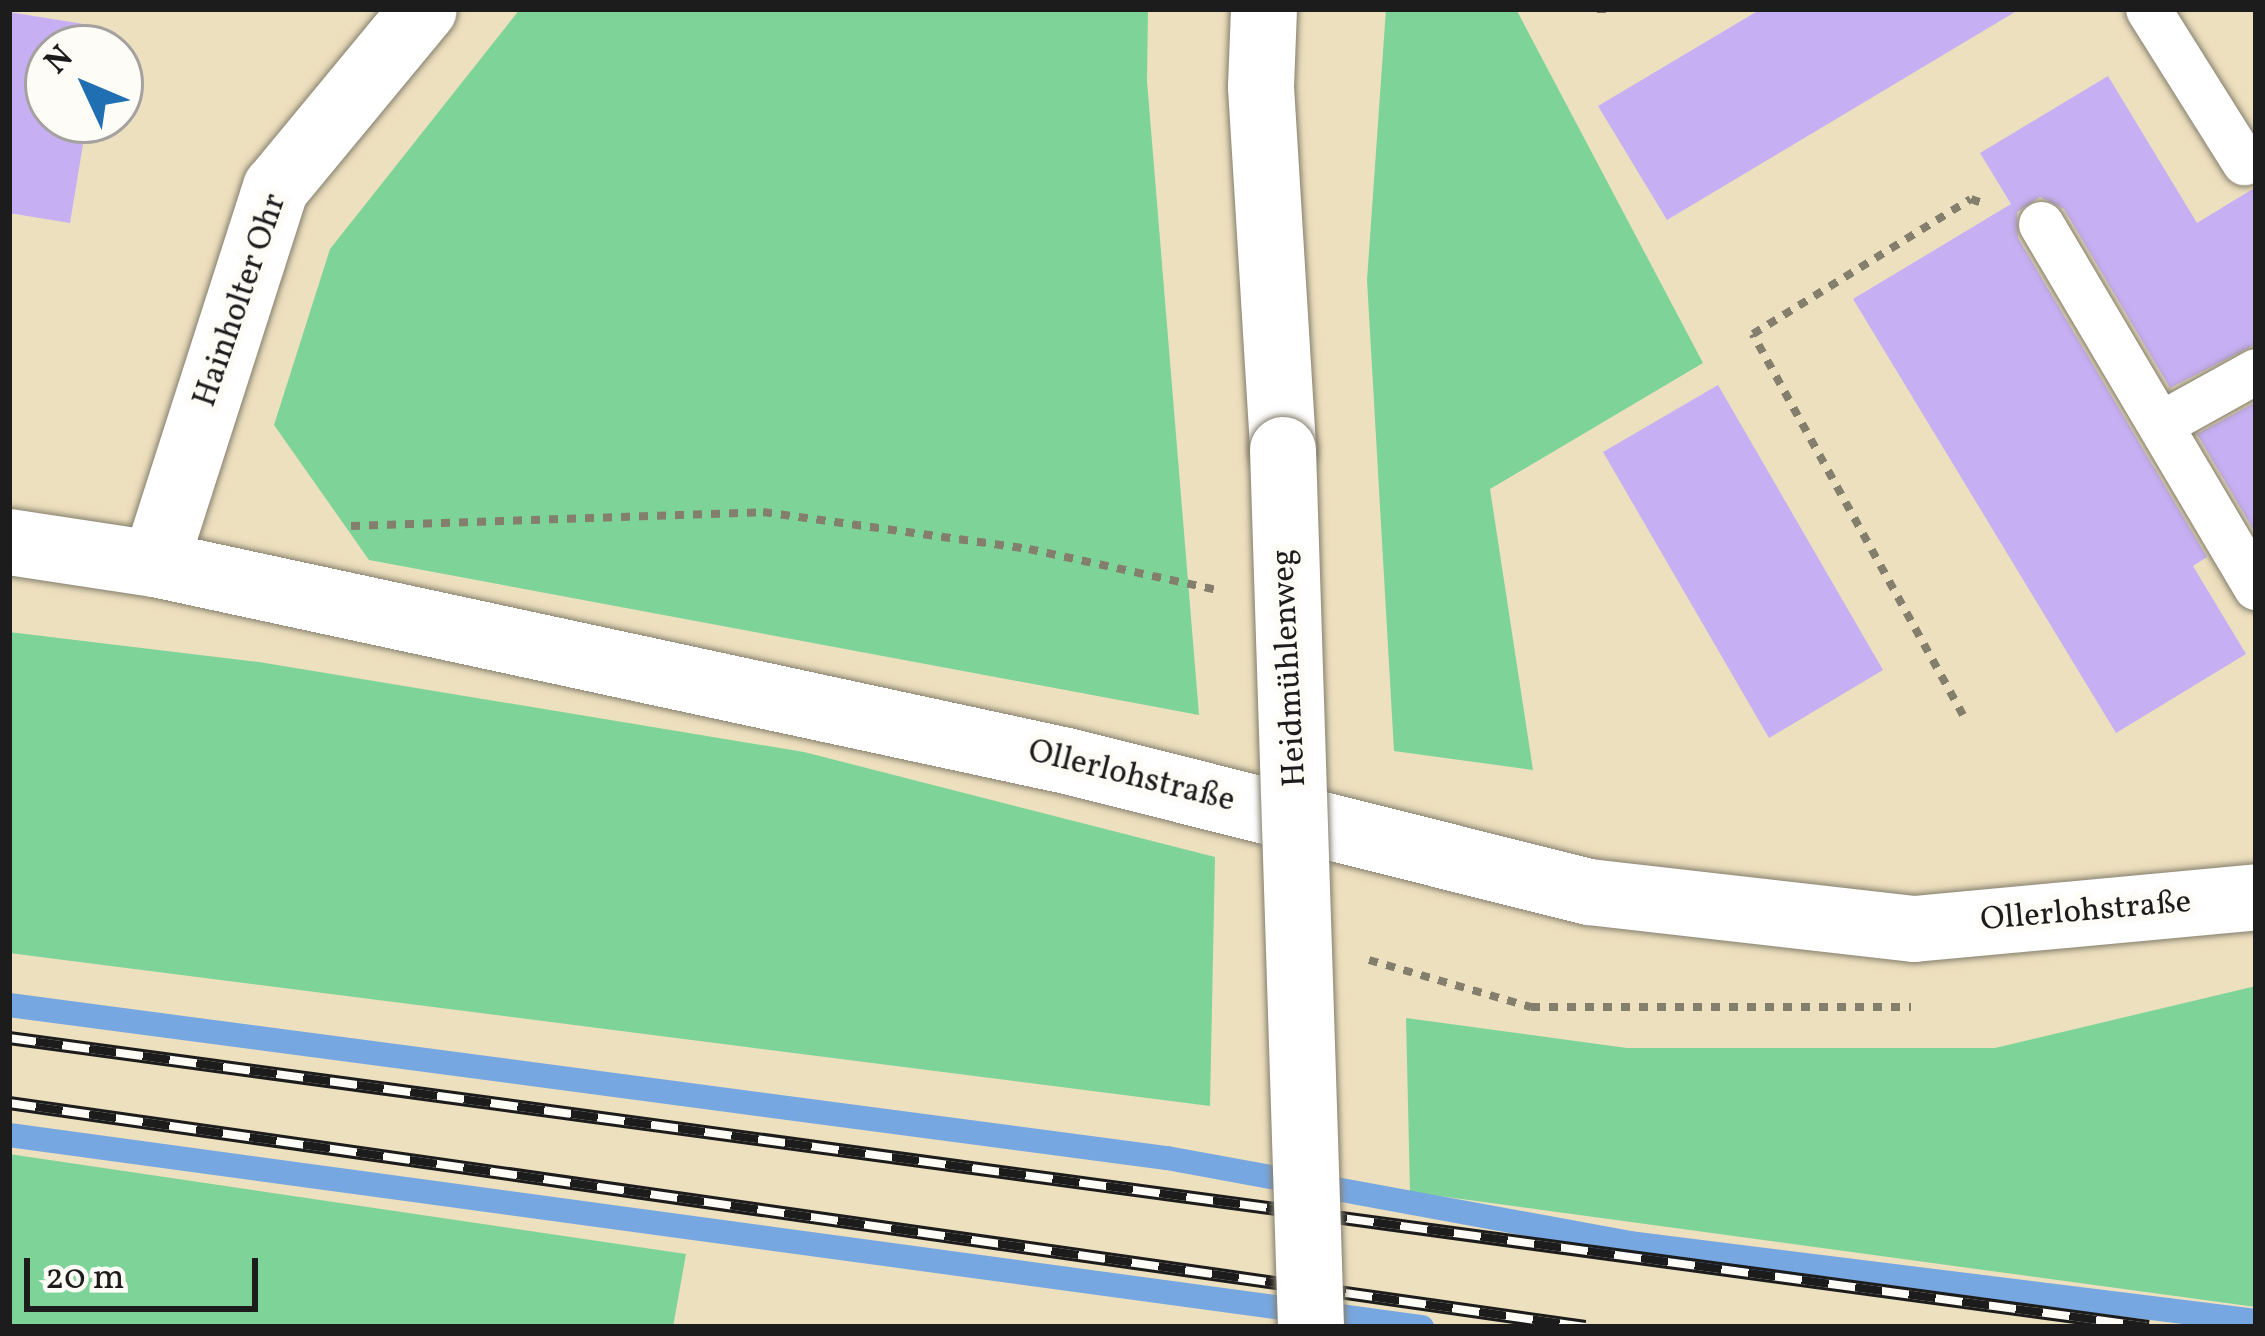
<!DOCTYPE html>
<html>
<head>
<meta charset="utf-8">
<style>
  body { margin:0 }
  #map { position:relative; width:2265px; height:1336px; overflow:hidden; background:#ede0be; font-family:Vollkorn,serif }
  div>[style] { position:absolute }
  .green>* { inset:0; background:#7ed498 }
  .stream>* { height:24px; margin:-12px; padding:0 12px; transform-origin:12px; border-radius:12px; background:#77a7e1 }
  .building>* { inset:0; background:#c6b0f3 }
  .path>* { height:8px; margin-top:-4px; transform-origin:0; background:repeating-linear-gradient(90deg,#847e6d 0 9px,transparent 0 18px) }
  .roads { filter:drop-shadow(0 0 3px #847e6d) drop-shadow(0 0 3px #847e6d) }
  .service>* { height:45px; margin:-22.5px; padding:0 22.5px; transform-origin:22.5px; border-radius:22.5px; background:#fff }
  .minor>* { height:66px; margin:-33px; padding:0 33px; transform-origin:33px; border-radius:33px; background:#fff }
  .tertiary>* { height:66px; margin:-33px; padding:0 33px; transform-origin:33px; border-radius:33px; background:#fff }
  .rail>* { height:14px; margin-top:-7px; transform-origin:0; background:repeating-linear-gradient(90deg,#fdfcf7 0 27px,#1c1c1c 0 54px); box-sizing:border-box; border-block:3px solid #1c1c1c }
  .bridges { filter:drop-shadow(0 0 3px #847e6d) drop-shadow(0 0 3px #847e6d) }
  .tertiary-bridge>* { height:66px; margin:-33px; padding:0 33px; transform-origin:33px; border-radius:33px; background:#fff }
  span { translate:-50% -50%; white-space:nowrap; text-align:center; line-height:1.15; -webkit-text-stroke:12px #fdfcf7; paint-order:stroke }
  .street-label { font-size:33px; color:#1c1c1c }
  .frame { position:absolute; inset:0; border:12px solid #1c1c1c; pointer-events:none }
  .north { position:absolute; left:24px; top:24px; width:120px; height:120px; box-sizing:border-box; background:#fdfcf7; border:3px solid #a3a29f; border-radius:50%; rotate:314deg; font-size:33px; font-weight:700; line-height:48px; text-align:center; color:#1c1c1c }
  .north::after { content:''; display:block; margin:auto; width:42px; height:54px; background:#1f6fb2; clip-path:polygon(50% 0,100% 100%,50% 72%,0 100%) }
  .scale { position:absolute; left:24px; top:1258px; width:234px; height:54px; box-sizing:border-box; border:6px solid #1c1c1c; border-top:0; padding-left:15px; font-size:36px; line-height:42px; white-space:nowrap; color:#1c1c1c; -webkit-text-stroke:9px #fdfcf7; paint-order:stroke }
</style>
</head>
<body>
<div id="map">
  <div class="green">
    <i style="clip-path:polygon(520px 9px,1148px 9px,1147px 81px,1199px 715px,369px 560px,274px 425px,330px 249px)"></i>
    <i style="clip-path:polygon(1386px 9px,1516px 9px,1703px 363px,1490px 489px,1533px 770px,1394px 751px,1367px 280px)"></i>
    <i style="clip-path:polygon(9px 632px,259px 662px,804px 752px,1215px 857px,1210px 1106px,9px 953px)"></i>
    <i style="clip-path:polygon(2256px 986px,2256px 1307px,1410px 1192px,1406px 1018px,1627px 1048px,1995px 1048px)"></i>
    <i style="clip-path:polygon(9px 1154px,686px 1254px,673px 1327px,9px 1327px)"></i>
  </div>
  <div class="stream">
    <i style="left:9px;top:1005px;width:1168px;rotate:7.53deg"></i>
    <i style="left:1167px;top:1158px;width:470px;rotate:10.4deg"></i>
    <i style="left:1629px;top:1243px;width:632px;rotate:7.09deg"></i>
    <i style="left:9px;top:1135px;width:1426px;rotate:7.74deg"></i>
  </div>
  <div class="building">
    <i style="clip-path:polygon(1761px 9px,2020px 9px,1667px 220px,1598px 106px)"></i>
    <i style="clip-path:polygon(9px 12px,102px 27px,98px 48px,48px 48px,48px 120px,87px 120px,70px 223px,9px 213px)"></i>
    <i style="clip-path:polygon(2108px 76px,2197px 223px,2256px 187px,2256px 344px,2170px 388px,2064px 209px,2040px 197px,2017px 212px,2018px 238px,2207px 557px,2193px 566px,2246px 654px,2116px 733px,1853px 299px,2011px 204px,1980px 153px)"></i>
    <i style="clip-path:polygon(1718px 385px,1883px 670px,1769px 738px,1603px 452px)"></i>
    <i style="clip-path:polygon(2256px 402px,2256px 527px,2253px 529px,2197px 434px)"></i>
  </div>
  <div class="path">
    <i style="left:1597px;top:9px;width:15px"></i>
    <i style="left:351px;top:526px;width:412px;rotate:-1.9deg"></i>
    <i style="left:763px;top:512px;width:269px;rotate:7.9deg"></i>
    <i style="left:1029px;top:549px;width:192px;rotate:12.3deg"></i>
    <i style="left:1963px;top:715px;width:435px;rotate:-118.9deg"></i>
    <i style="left:1753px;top:334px;width:256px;rotate:-31.8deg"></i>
    <i style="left:1971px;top:199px;width:15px;rotate:20deg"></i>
    <i style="left:1369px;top:960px;width:169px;rotate:16.2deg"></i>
    <i style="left:1531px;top:1007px;width:380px"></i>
  </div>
  <div class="roads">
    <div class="service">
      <i style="left:2148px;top:9px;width:181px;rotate:57.9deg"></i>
      <i style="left:2041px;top:224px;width:422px;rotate:59.4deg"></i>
      <i style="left:2162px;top:423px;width:107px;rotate:-29deg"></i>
    </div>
    <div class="minor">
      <i style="left:155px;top:564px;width:933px;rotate:12.19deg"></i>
      <i style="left:1067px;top:761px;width:538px;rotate:14.09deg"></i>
      <i style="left:1589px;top:892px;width:327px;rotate:6.5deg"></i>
      <i style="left:1914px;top:929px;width:343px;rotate:-5.3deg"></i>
    </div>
    <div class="tertiary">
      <i style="left:1264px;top:9px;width:78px;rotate:92.2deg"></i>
      <i style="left:1261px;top:87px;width:364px;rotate:86.5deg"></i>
      <i style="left:9px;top:542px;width:148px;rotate:8.6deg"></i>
      <i style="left:155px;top:564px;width:395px;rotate:-72.2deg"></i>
      <i style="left:276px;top:188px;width:232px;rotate:-50.4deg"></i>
    </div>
  </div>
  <div class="rail">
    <i style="left:9px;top:1038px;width:2159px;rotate:7.69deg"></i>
    <i style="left:9px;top:1103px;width:1592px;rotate:8.09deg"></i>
  </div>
  <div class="bridges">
    <div class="tertiary-bridge">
      <i style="left:1283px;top:450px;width:877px;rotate:88.17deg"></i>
    </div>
  </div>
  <div class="street-label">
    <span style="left:242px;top:301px;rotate:-71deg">Hainholter Ohr</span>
    <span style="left:1291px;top:668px;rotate:-93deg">Heidmühlenweg</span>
    <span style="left:1131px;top:778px;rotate:14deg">Ollerlohstraße</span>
    <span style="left:2086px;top:913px;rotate:-5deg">Ollerlohstraße</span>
  </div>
  <div class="frame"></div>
  <div class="north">N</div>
  <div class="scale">20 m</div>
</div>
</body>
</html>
